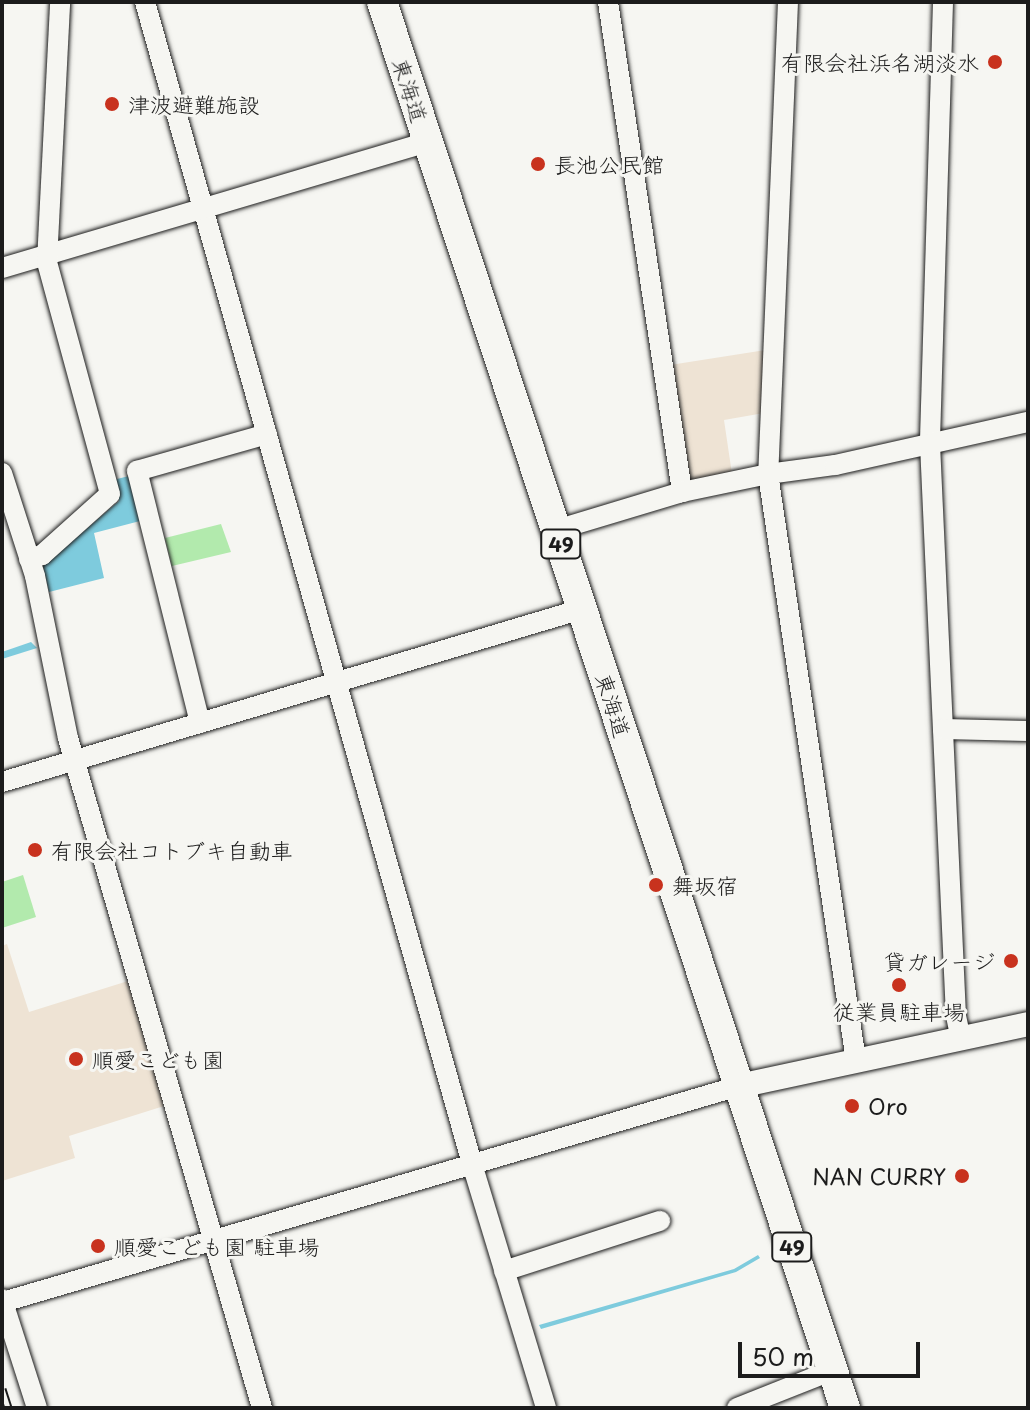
<!DOCTYPE html>
<html>
<head>
<meta charset="utf-8">
<style>
  body { margin:0 }
  #map { position:relative; width:1030px; height:1410px; overflow:hidden; background:#f6f6f2; font-family:"Playpen Sans","Klee One",sans-serif }
  div>[style] { position:absolute }
  .built>* { inset:0; background:#eee3d4 }
  .green>* { inset:0; background:#b2eaad }
  .water>* { inset:0; background:#7ecbdd }
  .roads { filter:drop-shadow(0 0 2px #1c1c1c) drop-shadow(0 0 2px #1c1c1c) }
  .minor>* { height:20px; margin:-10px; padding:0 10px; transform-origin:10px; border-radius:10px; background:#f6f6f2 }
  .tertiary>* { height:24px; margin:-12px; padding:0 12px; transform-origin:12px; border-radius:12px; background:#f6f6f2 }
  .primary>* { height:30px; margin:-15px; padding:0 15px; transform-origin:15px; border-radius:15px; background:#f6f6f2 }
  .rail>* { height:9px; margin-top:-4.5px; transform-origin:0; background:repeating-linear-gradient(90deg,#f6f6f2 0 18px,#1c1c1c 0 36px); box-sizing:border-box; border-block:2px solid #1c1c1c }
  .dots>* { width:22px; height:22px; translate:-50% -50%; box-sizing:border-box; border:4px solid #f6f6f2; border-radius:50% }
  span { translate:-50% -50%; white-space:nowrap; text-align:center; line-height:1.15; -webkit-text-stroke:6px #f6f6f2; paint-order:stroke }
  .shield-label span { padding:2px 6px; background:#f6f6f2; border:2px solid; border-radius:6px; -webkit-text-stroke-width:0 }
  .shield-label { font-size:20px; color:#1c1c1c; font-weight:700 }
  .poi-label { font-size:22px; color:#1c1c1c }
  .right { translate:-100% -50%; text-align:right }
  .left { translate:0 -50%; text-align:left }
  .street-label { font-size:22px; color:#1c1c1c }
  .frame { position:absolute; inset:0; border:4px solid #1c1c1c; pointer-events:none }
  .scale { position:absolute; left:738px; top:1342px; width:182px; height:36px; box-sizing:border-box; border:4px solid #1c1c1c; border-top:0; padding-left:10px; font-size:24px; line-height:28px; white-space:nowrap; color:#1c1c1c; -webkit-text-stroke:6px #f6f6f2; paint-order:stroke }
</style>
</head>
<body>
<div id="map">
  <div class="built">
    <i style="clip-path:polygon(766px 350px,764px 413px,724px 420px,732px 474px,688px 484px,670px 365px)"></i>
    <i style="clip-path:polygon(7px 944px,29px 1012px,128px 981px,164px 1106px,69px 1136px,75px 1158px,2px 1181px,2px 946px)"></i>
  </div>
  <div class="green">
    <i style="clip-path:polygon(221px 524px,231px 552px,172px 566px,165px 538px)"></i>
    <i style="clip-path:polygon(23px 875px,36px 917px,2px 928px,2px 882px)"></i>
  </div>
  <div class="water">
    <i style="clip-path:polygon(129px 476px,140px 521px,94px 533px,104px 578px,49px 592px,43px 566px,119px 501px,113px 480px)"></i>
    <i style="clip-path:polygon(31px 642px,37px 648px,2px 659px,2px 652px)"></i>
    <i style="clip-path:polygon(758px 1255px,760px 1258px,736px 1272px,541px 1329px,539px 1325px,734px 1269px)"></i>
  </div>
  <div class="roads">
    <div class="minor">
      <i style="left:145px;top:2px;width:1207px;rotate:74.28deg"></i>
      <i style="left:472px;top:1164px;width:255px;rotate:73.1deg"></i>
      <i style="left:608px;top:2px;width:496px;rotate:81.4deg"></i>
      <i style="left:788px;top:2px;width:472px;rotate:92.4deg"></i>
      <i style="left:768px;top:474px;width:594px;rotate:81.47deg"></i>
      <i style="left:943px;top:2px;width:442px;rotate:91.7deg"></i>
      <i style="left:930px;top:444px;width:573px;rotate:87.4deg"></i>
      <i style="left:956px;top:1016px;width:24px;rotate:78deg"></i>
      <i style="left:2px;top:268px;width:444px;rotate:-16.5deg"></i>
      <i style="left:2px;top:473px;width:108px;rotate:72.2deg"></i>
      <i style="left:35px;top:576px;width:165px;rotate:78.5deg"></i>
      <i style="left:68px;top:738px;width:698px;rotate:73.85deg"></i>
      <i style="left:556px;top:530px;width:132px;rotate:-16.8deg"></i>
      <i style="left:682px;top:492px;width:88px;rotate:-11.8deg"></i>
      <i style="left:768px;top:474px;width:68px;rotate:-7.7deg"></i>
      <i style="left:835px;top:465px;width:198px;rotate:-12.6deg"></i>
      <i style="left:29px;top:559px;width:14px;rotate:-17deg"></i>
      <i style="left:42px;top:555px;width:91px;rotate:-41.9deg"></i>
      <i style="left:110px;top:494px;width:240px;rotate:-105.2deg"></i>
      <i style="left:47px;top:262px;width:260px;rotate:-87.1deg"></i>
      <i style="left:200px;top:723px;width:260px;rotate:-104deg"></i>
      <i style="left:137px;top:471px;width:135px;rotate:-15.9deg"></i>
      <i style="left:943px;top:729px;width:85px;rotate:1.3deg"></i>
      <i style="left:2px;top:782px;width:605px;rotate:-16.61deg"></i>
      <i style="left:504px;top:1271px;width:164px;rotate:-17.8deg"></i>
      <i style="left:2px;top:1299px;width:114px;rotate:72.2deg"></i>
      <i style="left:3px;top:1302px;width:767px;rotate:-16.36deg"></i>
      <i style="left:737px;top:1408px;width:103px;rotate:-21.6deg"></i>
    </div>
    <div class="tertiary">
      <i style="left:739px;top:1086px;width:296px;rotate:-12.1deg"></i>
    </div>
    <div class="primary">
      <i style="left:382px;top:2px;width:1480px;rotate:71.77deg"></i>
    </div>
  </div>
  <div class="rail">
    <i style="left:2px;top:1389px;width:20px;rotate:72deg"></i>
  </div>
  <div class="dots">
    <i style="left:995px;top:62px;background:#c8321e"></i>
    <i style="left:112px;top:104px;background:#c8321e"></i>
    <i style="left:538px;top:164px;background:#c8321e"></i>
    <i style="left:35px;top:850px;background:#c8321e"></i>
    <i style="left:656px;top:885px;background:#c8321e"></i>
    <i style="left:1011px;top:961px;background:#c8321e"></i>
    <i style="left:899px;top:985px;background:#c8321e"></i>
    <i style="left:76px;top:1059px;background:#c8321e"></i>
    <i style="left:852px;top:1106px;background:#c8321e"></i>
    <i style="left:962px;top:1176px;background:#c8321e"></i>
    <i style="left:98px;top:1246px;background:#c8321e"></i>
  </div>
  <div class="shield-label">
    <span style="left:561px;top:544px">49</span>
    <span style="left:792px;top:1247px">49</span>
  </div>
  <div class="poi-label">
    <span class="right" style="left:979px;top:62px">有限会社浜名湖淡水</span>
    <span class="left" style="left:128px;top:104px">津波避難施設</span>
    <span class="left" style="left:554px;top:164px">長池公民館</span>
    <span class="left" style="left:51px;top:850px">有限会社コトブキ自動車</span>
    <span class="left" style="left:672px;top:885px">舞坂宿</span>
    <span class="right" style="left:995px;top:961px">貸ガレージ</span>
    <span style="left:899px;top:1011px">従業員駐車場</span>
    <span class="left" style="left:92px;top:1059px">順愛こども園</span>
    <span class="left" style="left:868px;top:1106px">Oro</span>
    <span class="right" style="left:946px;top:1176px">NAN CURRY</span>
    <span class="left" style="left:114px;top:1246px">順愛こども園 駐車場</span>
  </div>
  <div class="street-label">
    <span style="left:411px;top:90px;rotate:72deg">東海道</span>
    <span style="left:614px;top:705px;rotate:72deg">東海道</span>
  </div>
  <div class="frame"></div>
  <div class="scale">50 m</div>
</div>
</body>
</html>
